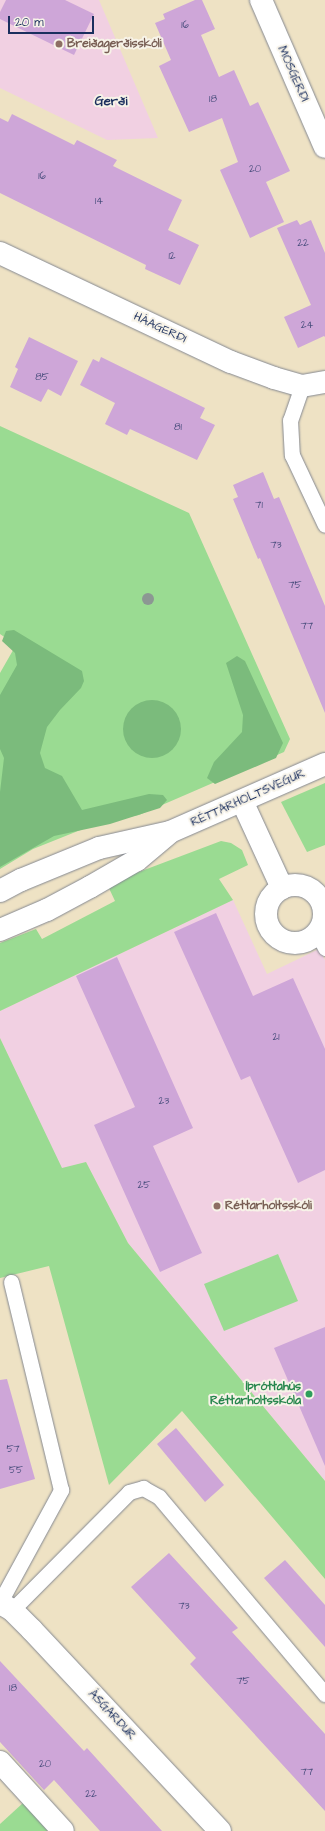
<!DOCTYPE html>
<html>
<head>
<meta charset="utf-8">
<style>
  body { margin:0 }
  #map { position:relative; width:325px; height:1831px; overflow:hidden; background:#eee2c4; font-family:"Architects Daughter",sans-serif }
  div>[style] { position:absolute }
  .built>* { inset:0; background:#f1d0e2 }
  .green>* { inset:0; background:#9adb92 }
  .forest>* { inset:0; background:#7bbb7c }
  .round { border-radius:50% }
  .building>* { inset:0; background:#cea6d8 }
  .roads { filter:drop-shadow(0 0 1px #848891) drop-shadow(0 0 1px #848891) }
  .lane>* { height:15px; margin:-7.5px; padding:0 7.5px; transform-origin:7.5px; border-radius:7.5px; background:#fff }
  .street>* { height:22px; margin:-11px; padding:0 11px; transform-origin:11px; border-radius:11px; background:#fff }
  .street>.ring { margin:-11px; padding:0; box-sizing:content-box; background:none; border:22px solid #fff; border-radius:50% }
  .secondary>* { height:22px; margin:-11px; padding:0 11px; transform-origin:11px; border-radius:11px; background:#fff }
  .trees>* { width:12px; height:12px; margin:-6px; border-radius:50%; background:#8c9793 }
  .dots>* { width:11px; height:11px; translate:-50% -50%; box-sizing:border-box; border:2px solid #f7f3e8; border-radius:50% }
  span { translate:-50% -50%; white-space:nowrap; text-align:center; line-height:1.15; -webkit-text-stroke:4px #f7f3e8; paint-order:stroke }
  .number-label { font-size:10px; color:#484d7c }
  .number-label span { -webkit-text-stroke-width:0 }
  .education-label { font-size:12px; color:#785e54; font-weight:700 }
  .left { translate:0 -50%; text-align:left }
  .street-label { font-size:12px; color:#1b2f5e }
  .leisure-label { font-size:12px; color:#27864d; font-weight:700 }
  .right { translate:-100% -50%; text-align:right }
  .neighbourhood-label { font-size:13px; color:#1b2f5e; font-weight:700 }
  .scale { position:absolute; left:8px; top:16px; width:86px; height:18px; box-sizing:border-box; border:2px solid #1b2f5e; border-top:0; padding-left:5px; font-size:12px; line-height:14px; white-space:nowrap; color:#1b2f5e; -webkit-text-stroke:3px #f7f3e8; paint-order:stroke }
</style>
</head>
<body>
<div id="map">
  <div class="built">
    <i style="clip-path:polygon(0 0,99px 0,158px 138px,107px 140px,0 88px)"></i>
    <i style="clip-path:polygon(233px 900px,267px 974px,319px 949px,325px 960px,325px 1481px,128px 1243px,86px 1162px,62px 1169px,0 1038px,0 1011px)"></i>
  </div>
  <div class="green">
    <i style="clip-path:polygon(0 426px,189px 513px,290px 739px,284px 752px,139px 815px,98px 823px,33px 849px,0 869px,0 673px,16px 645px,0 634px)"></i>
    <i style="clip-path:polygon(325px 783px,325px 845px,307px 852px,281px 802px)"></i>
    <i style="clip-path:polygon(221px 841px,231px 843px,242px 850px,248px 865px,219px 879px,233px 900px,0 1011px,0 943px,36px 929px,42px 939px,115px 901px,107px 884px)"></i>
    <i style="clip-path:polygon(0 1038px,62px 1168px,86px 1162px,128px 1243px,325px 1481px,325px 1579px,182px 1411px,109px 1485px,49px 1266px,0 1278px)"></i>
    <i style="clip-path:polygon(278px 1254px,298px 1301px,224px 1331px,204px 1284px)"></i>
    <i style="clip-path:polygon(23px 1803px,48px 1831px,0 1831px,0 1824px)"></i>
  </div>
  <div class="forest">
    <i style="clip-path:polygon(14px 630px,82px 671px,84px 681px,81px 688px,60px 710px,47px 727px,40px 753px,45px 768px,62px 776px,82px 810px,149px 794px,163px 795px,167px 800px,160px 808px,110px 824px,54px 836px,0 867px,0 792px,4px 758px,0 749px,0 695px,17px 665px,15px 653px,2px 641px,6px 631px)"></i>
    <i style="clip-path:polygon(237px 656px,245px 661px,283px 743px,276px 758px,215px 784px,207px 778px,214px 762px,242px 732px,243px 715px,226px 663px)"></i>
    <i class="round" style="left:123px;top:700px;width:58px;height:58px"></i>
  </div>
  <div class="building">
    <i style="clip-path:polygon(6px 0,65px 0,94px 14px,74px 55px,0 19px,0 12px)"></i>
    <i style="clip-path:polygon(195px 0,202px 0,215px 29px,201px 35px,219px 77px,234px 70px,250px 106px,258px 102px,290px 171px,266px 182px,284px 222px,250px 238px,220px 170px,238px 162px,222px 118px,189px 132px,159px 66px,171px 60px,155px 23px,165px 19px,163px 14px)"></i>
    <i style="clip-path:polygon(12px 114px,74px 145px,77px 140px,117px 160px,113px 166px,182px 200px,168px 230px,199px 245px,180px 285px,145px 269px,146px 265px,0 193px,0 118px,8px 122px)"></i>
    <i style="clip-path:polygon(297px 220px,300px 225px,311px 220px,325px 253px,325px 337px,324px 336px,298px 348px,284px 317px,311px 305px,277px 228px)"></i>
    <i style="clip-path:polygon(29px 337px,78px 361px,61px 396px,48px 389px,41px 402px,10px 387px,18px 369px,15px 367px)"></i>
    <i style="clip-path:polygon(101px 357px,205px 408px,200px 418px,215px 425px,197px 460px,130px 429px,127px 435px,105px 424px,115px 403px,80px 385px,93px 359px,99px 362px)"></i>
    <i style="clip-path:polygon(263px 472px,274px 499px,279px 497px,325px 606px,325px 713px,260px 558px,258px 559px,233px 499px,238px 497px,233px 485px)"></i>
    <i style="clip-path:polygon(216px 913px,253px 996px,293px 978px,325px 1049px,325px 1170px,298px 1183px,250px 1076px,241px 1080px,174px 932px)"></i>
    <i style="clip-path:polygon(117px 957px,193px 1128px,153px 1146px,202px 1253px,160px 1272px,94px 1125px,135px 1107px,76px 976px)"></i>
    <i style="clip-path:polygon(325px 1327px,325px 1466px,274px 1348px)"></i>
    <i style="clip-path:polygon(7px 1379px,35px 1479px,0 1489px,0 1380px)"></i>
    <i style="clip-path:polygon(176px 1428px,224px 1485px,205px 1502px,157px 1444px)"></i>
    <i style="clip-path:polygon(169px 1553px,238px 1628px,232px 1632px,325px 1734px,325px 1811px,190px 1664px,196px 1658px,131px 1587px)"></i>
    <i style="clip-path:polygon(285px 1560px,325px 1605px,325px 1647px,264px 1578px)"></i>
    <i style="clip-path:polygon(0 1661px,84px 1751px,87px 1748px,162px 1831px,100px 1831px,54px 1780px,44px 1790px,0 1742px)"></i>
  </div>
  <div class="roads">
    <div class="lane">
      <i style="left:302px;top:386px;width:36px;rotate:109deg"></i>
      <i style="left:290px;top:420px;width:35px;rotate:87deg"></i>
      <i style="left:292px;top:455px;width:77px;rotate:64.8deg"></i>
      <i style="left:317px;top:932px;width:18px;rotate:63deg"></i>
      <i style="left:0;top:1602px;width:128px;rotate:-61.4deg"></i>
      <i style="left:61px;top:1490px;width:214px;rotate:-103.5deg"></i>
      <i style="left:12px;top:1610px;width:166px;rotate:-45.2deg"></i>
      <i style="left:129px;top:1492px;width:15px;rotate:-16deg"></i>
      <i style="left:143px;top:1488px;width:18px;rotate:29deg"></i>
      <i style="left:159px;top:1497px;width:258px;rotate:49.9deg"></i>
    </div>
    <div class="street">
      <i style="left:261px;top:0;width:160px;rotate:66.5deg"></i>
      <i style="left:0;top:253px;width:255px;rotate:25.3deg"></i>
      <i style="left:231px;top:362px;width:46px;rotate:20.4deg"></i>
      <i style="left:274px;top:378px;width:29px;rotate:16deg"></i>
      <i style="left:302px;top:386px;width:23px;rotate:-10deg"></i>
      <i style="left:242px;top:801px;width:96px;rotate:65.3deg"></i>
      <i class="ring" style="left:266px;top:885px;width:36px;height:36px"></i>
      <i style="left:0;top:1603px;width:14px;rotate:30deg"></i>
      <i style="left:12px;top:1610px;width:28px;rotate:45deg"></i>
      <i style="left:32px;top:1630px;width:275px;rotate:46.9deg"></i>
      <i style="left:0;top:1762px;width:93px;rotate:47.6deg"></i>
    </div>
    <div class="secondary">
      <i style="left:0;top:891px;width:24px;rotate:-28deg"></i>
      <i style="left:21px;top:880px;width:84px;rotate:-22.3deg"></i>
      <i style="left:99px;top:848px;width:73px;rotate:-12.7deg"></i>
      <i style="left:170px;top:832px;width:169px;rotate:-23.7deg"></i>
      <i style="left:0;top:930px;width:51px;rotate:-23.1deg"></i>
      <i style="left:47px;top:910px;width:49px;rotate:-28.1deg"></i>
      <i style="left:90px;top:887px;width:54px;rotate:-29.9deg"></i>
      <i style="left:137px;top:860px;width:40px;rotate:-40deg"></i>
    </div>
  </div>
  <div class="trees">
    <i style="left:148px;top:599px"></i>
  </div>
  <div class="dots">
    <i style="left:59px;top:44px;background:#8d6e63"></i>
    <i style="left:217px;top:1206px;background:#8d6e63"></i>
    <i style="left:309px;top:1394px;background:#2e9e5b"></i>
  </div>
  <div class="number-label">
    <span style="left:185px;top:26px">16</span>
    <span style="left:213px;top:100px">18</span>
    <span style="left:255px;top:170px">20</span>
    <span style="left:42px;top:177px">16</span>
    <span style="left:99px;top:202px">14</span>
    <span style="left:303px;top:244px">22</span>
    <span style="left:172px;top:257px">12</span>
    <span style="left:307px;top:326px">24</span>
    <span style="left:42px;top:378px">85</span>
    <span style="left:178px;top:428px">81</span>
    <span style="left:259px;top:506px">71</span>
    <span style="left:276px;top:546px">73</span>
    <span style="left:295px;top:586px">75</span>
    <span style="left:307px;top:627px">77</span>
    <span style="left:276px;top:1038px">21</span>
    <span style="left:164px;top:1102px">23</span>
    <span style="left:144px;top:1186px">25</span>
    <span style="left:13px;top:1450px">57</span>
    <span style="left:16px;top:1471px">55</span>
    <span style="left:184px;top:1607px">73</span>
    <span style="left:243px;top:1682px">75</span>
    <span style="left:13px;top:1689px">18</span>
    <span style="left:45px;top:1765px">20</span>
    <span style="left:307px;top:1773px">77</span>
    <span style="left:91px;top:1795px">22</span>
  </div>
  <div class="education-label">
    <span class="left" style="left:67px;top:44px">Breiðagerðisskóli</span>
    <span class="left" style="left:225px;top:1206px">Réttarholtsskóli</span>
  </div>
  <div class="street-label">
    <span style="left:293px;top:74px;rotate:66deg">MOSGERÐI</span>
    <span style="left:160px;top:328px;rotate:25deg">HÁAGERÐI</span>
    <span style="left:248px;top:798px;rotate:-24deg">RÉTTARHOLTSVEGUR</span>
    <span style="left:112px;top:1715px;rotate:47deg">ÁSGARÐUR</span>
  </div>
  <div class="leisure-label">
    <span class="right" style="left:301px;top:1394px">Íþróttahús<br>Réttarholtsskóla</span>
  </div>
  <div class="neighbourhood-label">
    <span style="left:111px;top:101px">Gerði</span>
  </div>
  <div class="scale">20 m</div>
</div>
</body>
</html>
